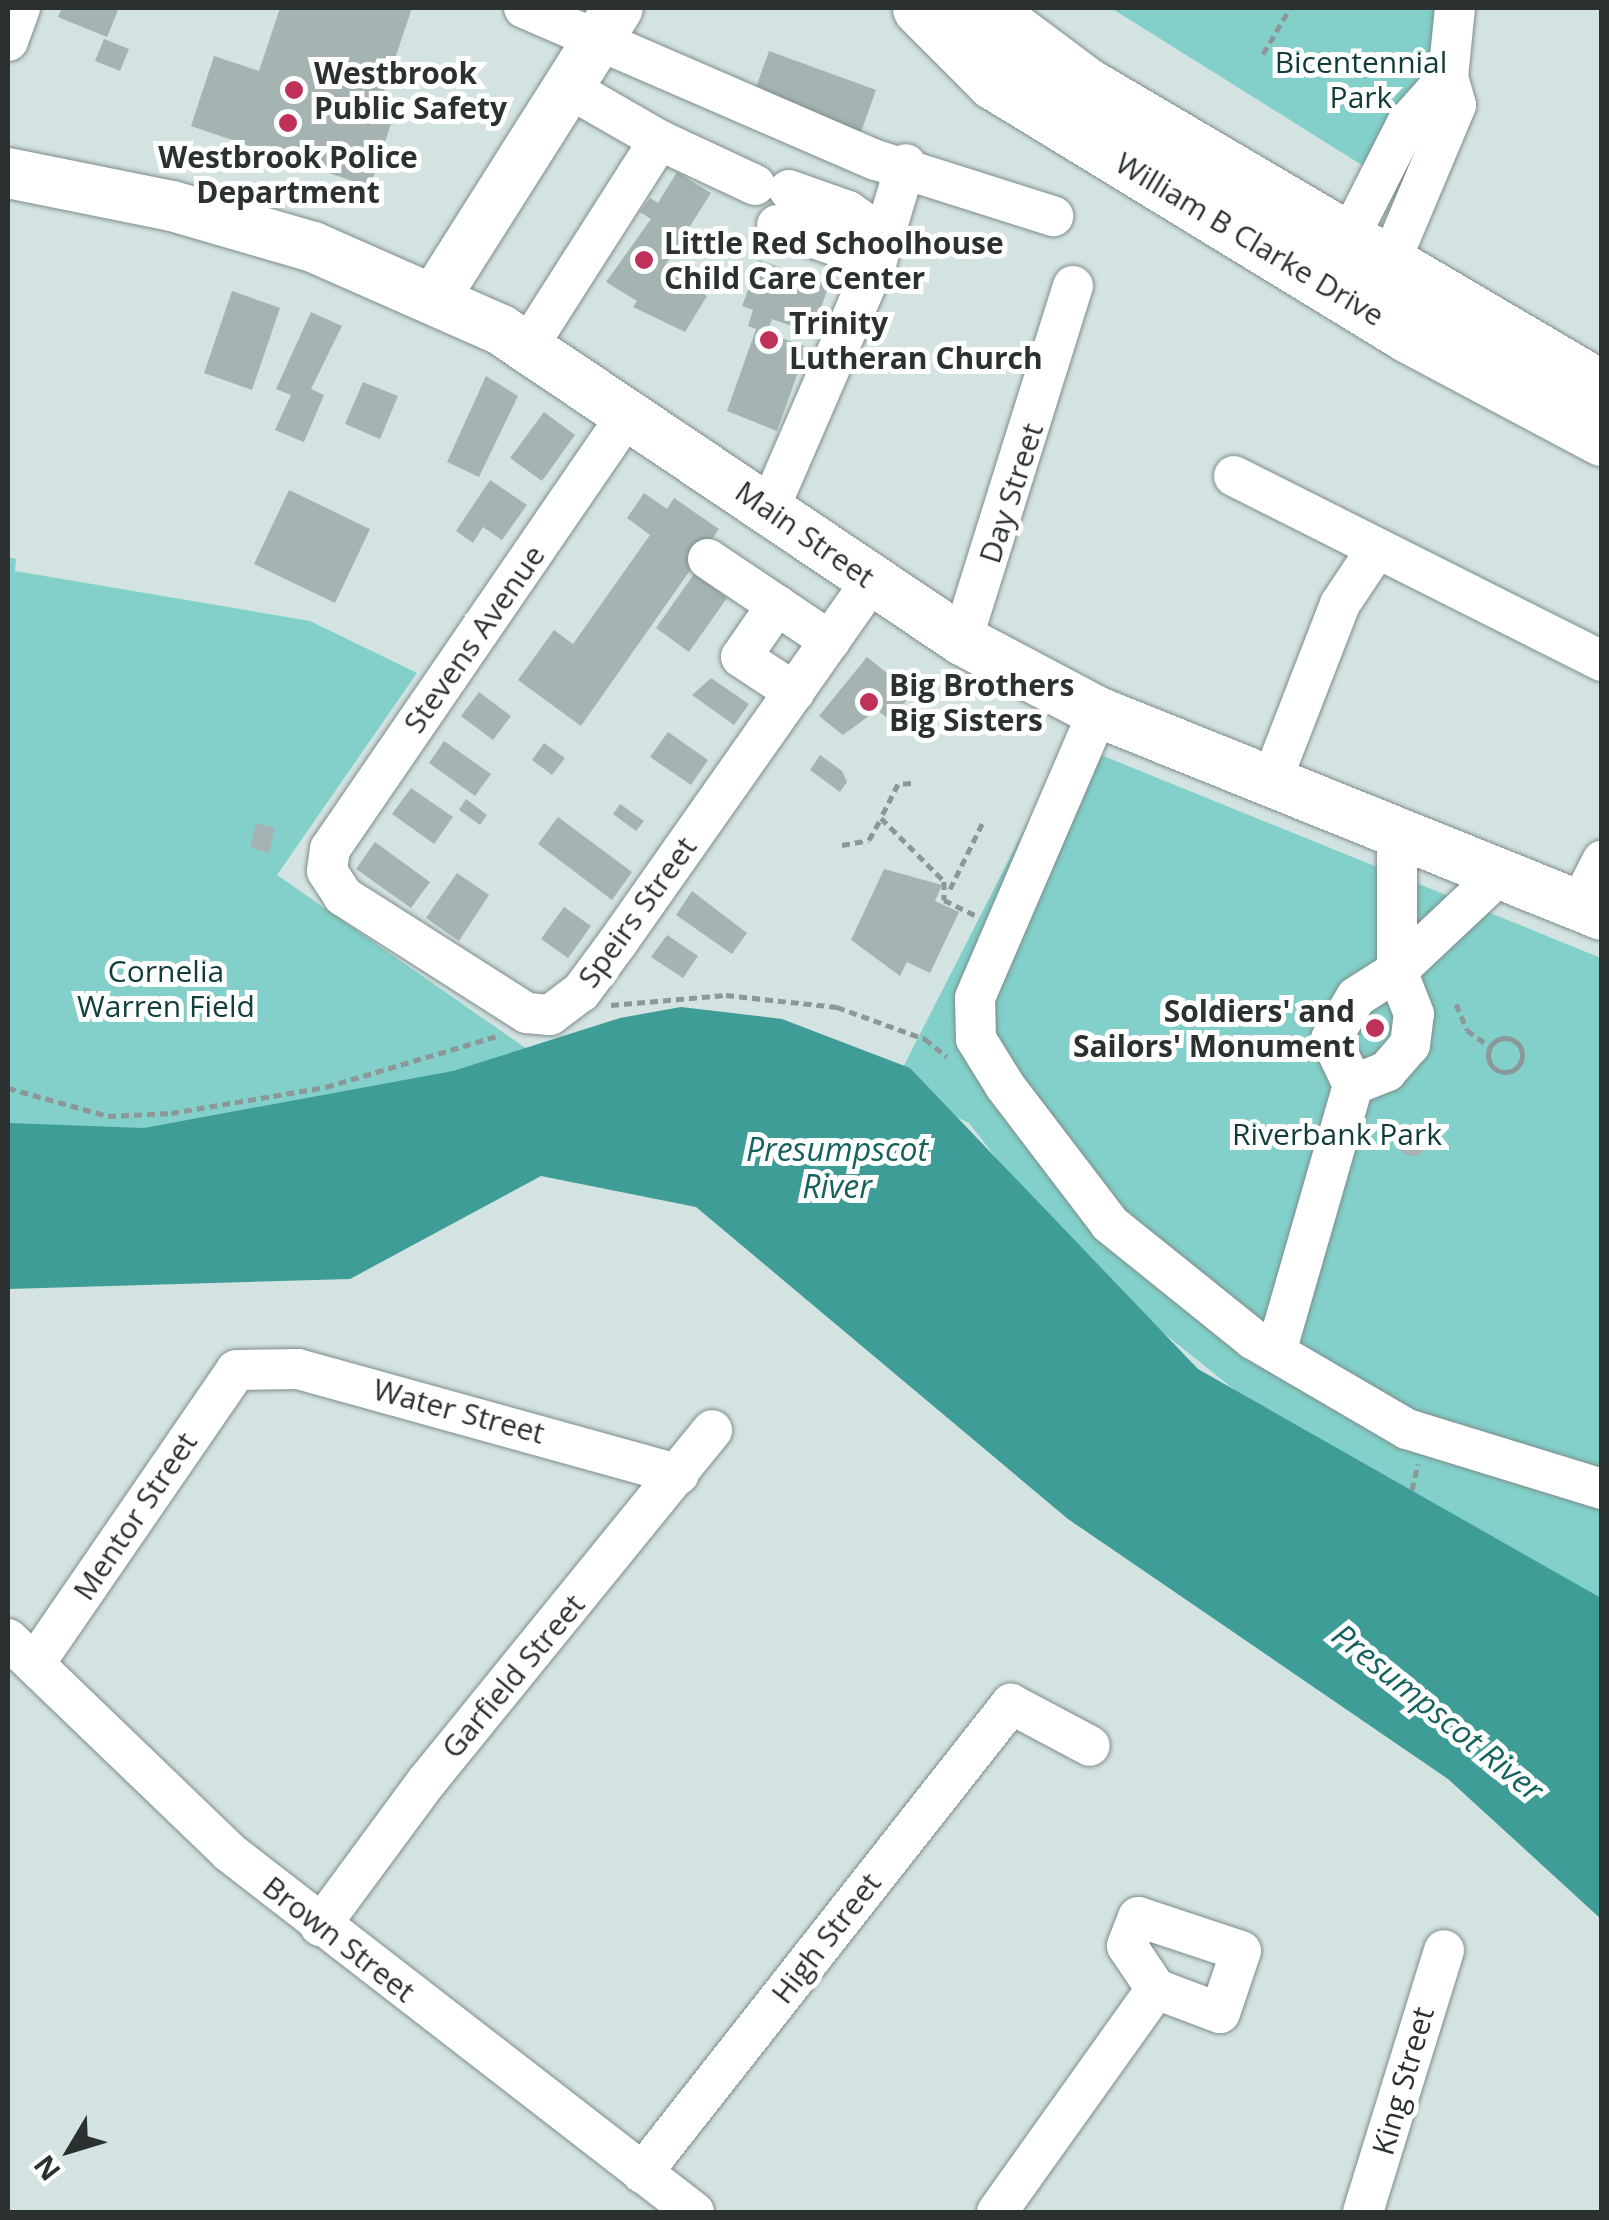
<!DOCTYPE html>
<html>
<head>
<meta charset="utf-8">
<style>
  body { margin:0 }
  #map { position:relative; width:1609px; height:2220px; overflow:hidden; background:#d3e3e2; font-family:"Open Sans",sans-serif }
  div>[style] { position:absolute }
  .green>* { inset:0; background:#82d0c9 }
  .water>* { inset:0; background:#3f9d97 }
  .building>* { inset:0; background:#a5b4b3 }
  .round { border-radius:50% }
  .path>* { height:5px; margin-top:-2.5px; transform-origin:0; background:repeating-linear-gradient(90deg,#8c9897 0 8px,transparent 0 13px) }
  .path>.ring { margin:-2.5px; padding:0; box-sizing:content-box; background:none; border:5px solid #8c9897; border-radius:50% }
  .roads { filter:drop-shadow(0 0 2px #7d8c8b) drop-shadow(0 0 2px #7d8c8b) }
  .minor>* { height:40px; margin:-20px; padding:0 20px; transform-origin:20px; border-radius:20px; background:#fff }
  .major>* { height:50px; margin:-25px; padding:0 25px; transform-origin:25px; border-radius:25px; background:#fff }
  .highway>* { height:55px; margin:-27.5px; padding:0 27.5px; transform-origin:27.5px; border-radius:27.5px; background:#fff }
  .dots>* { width:28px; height:28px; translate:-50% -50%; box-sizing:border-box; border:5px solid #fff; border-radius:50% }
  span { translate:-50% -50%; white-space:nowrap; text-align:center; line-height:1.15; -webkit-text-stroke:10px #fff; paint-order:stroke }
  .park-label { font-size:30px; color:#103c39 }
  .poi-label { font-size:30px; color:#2b3130; font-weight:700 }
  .left { translate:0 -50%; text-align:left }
  .right { translate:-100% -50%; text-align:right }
  .street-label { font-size:30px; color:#2b3130 }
  .water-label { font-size:32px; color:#16625e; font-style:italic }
  .frame { position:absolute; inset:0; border:10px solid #2b3130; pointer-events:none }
  .north { position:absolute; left:20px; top:2100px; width:100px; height:100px; -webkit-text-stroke:8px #fff; paint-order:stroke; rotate:232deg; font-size:28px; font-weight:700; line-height:40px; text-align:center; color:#2b3130 }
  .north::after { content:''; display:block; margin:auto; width:35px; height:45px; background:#2b3130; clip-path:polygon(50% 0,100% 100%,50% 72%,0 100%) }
</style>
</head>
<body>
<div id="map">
  <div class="green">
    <i style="clip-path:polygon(1111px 8px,1435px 8px,1430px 206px,1357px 162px)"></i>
    <i style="clip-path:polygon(8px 557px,16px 559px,15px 571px,310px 621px,417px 673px,277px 875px,530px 1051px,403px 1110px,8px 1138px)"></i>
    <i style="clip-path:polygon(1069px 742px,1601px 958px,1601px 1611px,1262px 1412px,1079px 1265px,969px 1123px,893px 1087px)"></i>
  </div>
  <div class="water">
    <i style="clip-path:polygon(681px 1007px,782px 1019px,910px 1068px,1198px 1369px,1601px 1598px,1601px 1919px,1448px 1779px,1068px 1519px,696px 1207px,541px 1176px,350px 1279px,8px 1289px,8px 1123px,144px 1128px,453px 1071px,620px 1018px)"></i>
  </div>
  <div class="building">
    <i style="clip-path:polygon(62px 8px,119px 8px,107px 37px,58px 17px)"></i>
    <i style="clip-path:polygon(280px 8px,412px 8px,378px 109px,394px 115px,370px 187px,191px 126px,214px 56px,259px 71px)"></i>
    <i style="clip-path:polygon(104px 39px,129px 49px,120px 71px,95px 61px)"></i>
    <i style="clip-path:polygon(769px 51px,876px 90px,861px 132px,754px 93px)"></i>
    <i style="clip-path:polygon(677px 172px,711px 193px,663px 269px,707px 296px,685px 332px,633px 307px,637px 301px,606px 282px,651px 219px,640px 212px,650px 198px,658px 203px)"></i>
    <i style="clip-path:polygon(759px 260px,829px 285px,812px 333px,772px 319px,767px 333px,807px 347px,777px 431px,727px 411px,756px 329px,748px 326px,753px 310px,742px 306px)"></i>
    <i style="clip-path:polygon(232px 291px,280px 308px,252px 390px,204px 373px)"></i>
    <i style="clip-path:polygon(311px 312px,342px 326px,311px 389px,324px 395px,304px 442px,275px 430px,291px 395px,276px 389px)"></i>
    <i style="clip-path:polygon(486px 376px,518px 396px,479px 477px,447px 462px)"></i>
    <i style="clip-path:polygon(363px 382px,398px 396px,380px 439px,345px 424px)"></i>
    <i style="clip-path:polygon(544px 412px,575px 435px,542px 481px,510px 458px)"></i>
    <i style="clip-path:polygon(490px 480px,527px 505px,502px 540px,483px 527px,473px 543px,456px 531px)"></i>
    <i style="clip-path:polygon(289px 490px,370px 529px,335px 603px,254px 564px)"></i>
    <i style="clip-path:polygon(644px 493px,667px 509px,674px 498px,719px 529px,581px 726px,518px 680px,554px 630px,573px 644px,650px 535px,627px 518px)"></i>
    <i style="clip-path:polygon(694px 574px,727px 598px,689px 652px,656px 628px)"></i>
    <i style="clip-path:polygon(867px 657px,912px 693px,891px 721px,877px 710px,843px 735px,819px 716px)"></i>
    <i style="clip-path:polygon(711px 678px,749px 704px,734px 725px,692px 695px)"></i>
    <i style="clip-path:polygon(479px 692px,511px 716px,493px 740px,461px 716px)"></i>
    <i style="clip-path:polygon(668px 732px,708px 760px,691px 785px,650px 757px)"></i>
    <i style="clip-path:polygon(444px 741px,491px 774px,475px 796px,429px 763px)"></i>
    <i style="clip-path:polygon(544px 743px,565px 758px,552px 775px,532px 760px)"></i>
    <i style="clip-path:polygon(820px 755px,842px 771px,847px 782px,840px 792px,810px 770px)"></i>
    <i style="clip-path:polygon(411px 788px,453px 817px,434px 844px,392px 814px)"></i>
    <i style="clip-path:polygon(466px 799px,487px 815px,480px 825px,459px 810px)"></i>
    <i style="clip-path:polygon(620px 804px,644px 821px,636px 831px,613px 814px)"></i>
    <i style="clip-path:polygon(558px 817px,632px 872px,612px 900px,538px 844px)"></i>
    <i style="clip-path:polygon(256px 823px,275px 828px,269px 853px,250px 848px)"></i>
    <i style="clip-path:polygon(375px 842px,430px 882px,411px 908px,356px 869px)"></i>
    <i style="clip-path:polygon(884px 869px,942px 885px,935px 901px,959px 912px,930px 973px,907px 962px,900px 976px,851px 940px)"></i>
    <i style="clip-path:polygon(457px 873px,489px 895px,459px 941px,426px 918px)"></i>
    <i style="clip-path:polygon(692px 891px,747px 933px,732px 954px,676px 915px)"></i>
    <i style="clip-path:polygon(564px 907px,591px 926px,568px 958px,541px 939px)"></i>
    <i style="clip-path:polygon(667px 935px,698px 956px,683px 978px,651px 957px)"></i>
    <i class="round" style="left:1396px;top:1124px;width:32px;height:32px"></i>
  </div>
  <div class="path">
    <i style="left:1263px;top:54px;width:53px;rotate:-59.6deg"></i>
    <i style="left:911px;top:783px;width:13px;rotate:176deg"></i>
    <i style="left:898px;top:784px;width:38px;rotate:117deg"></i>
    <i style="left:881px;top:818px;width:89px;rotate:45deg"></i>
    <i style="left:944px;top:881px;width:19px;rotate:90deg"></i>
    <i style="left:944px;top:900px;width:34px;rotate:26deg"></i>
    <i style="left:842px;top:845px;width:27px;rotate:-10deg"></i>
    <i style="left:869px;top:840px;width:25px;rotate:-61deg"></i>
    <i style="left:950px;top:889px;width:77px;rotate:-63.8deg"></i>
    <i style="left:1456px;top:1004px;width:28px;rotate:67deg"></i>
    <i style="left:1467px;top:1030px;width:27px;rotate:36deg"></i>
    <i style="left:611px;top:1005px;width:115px;rotate:-5deg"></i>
    <i style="left:726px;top:995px;width:112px;rotate:6.2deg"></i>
    <i style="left:837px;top:1007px;width:94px;rotate:20deg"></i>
    <i style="left:925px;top:1039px;width:28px;rotate:39deg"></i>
    <i class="ring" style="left:1488px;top:1038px;width:29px;height:29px"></i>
    <i style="left:8px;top:1088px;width:104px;rotate:15.6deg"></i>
    <i style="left:108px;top:1116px;width:63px;rotate:-2.7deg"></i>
    <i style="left:171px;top:1113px;width:157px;rotate:-9.5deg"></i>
    <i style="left:326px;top:1087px;width:182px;rotate:-16.6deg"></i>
    <i style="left:1412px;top:1490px;width:27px;rotate:-77deg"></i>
  </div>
  <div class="roads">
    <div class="minor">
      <i style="left:524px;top:8px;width:383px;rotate:23.4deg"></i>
      <i style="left:876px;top:160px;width:186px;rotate:17.6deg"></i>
      <i style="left:8px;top:41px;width:35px;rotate:-70deg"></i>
      <i style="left:659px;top:140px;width:106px;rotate:25.1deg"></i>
      <i style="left:789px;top:190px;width:63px;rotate:19.6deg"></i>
      <i style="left:848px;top:211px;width:45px;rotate:35.1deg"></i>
      <i style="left:777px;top:225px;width:106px;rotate:19.3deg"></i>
      <i style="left:1337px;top:261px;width:155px;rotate:-63.1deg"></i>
      <i style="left:1407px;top:123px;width:62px;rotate:-48.3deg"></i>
      <i style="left:1380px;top:286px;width:196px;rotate:-67.2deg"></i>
      <i style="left:1456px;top:105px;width:29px;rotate:-106deg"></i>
      <i style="left:1448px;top:77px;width:69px;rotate:-84.2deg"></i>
      <i style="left:528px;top:346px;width:244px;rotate:-57.5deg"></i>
      <i style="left:659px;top:140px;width:108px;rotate:-150.1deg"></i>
      <i style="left:630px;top:411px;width:531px;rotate:124.41deg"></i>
      <i style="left:330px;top:849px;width:22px;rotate:98deg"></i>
      <i style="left:327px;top:871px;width:30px;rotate:57deg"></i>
      <i style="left:343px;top:896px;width:218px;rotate:32.5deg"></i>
      <i style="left:527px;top:1013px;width:23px;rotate:5deg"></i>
      <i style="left:550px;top:1015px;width:39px;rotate:-37deg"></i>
      <i style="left:581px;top:992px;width:62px;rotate:-53.5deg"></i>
      <i style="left:618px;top:942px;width:441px;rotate:-54.9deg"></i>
      <i style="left:1234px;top:476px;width:412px;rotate:26.7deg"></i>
      <i style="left:769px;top:509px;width:271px;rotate:-66.6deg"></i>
      <i style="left:877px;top:260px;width:100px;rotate:-73.2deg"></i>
      <i style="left:708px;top:559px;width:147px;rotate:33.9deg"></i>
      <i style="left:777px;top:605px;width:63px;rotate:124.7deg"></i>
      <i style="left:741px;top:657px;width:64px;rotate:33.4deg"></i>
      <i style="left:962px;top:640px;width:371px;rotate:-72.6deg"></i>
      <i style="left:1098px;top:712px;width:311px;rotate:113.3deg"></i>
      <i style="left:975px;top:998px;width:41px;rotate:88.6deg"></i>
      <i style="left:976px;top:1039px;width:55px;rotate:58.3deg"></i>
      <i style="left:1005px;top:1086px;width:173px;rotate:52.7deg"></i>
      <i style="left:1110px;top:1224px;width:184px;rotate:38.8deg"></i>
      <i style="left:1253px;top:1339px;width:178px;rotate:30.3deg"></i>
      <i style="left:1407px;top:1429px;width:204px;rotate:17.1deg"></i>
      <i style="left:1271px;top:782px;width:191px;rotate:-68.8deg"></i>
      <i style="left:1340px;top:604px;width:61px;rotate:-56.3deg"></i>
      <i style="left:1579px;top:906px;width:51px;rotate:-62.9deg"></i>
      <i style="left:1353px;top:1085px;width:37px;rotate:-22deg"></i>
      <i style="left:1387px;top:1071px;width:35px;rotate:-49deg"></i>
      <i style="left:1410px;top:1045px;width:31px;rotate:-83deg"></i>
      <i style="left:1414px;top:1014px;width:46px;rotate:-111.6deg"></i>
      <i style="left:1397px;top:971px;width:141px;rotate:-43.3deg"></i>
      <i style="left:1276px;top:1352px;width:278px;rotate:-73.9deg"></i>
      <i style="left:1353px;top:1085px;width:51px;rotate:-115.6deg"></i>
      <i style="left:1331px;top:1039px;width:49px;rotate:-59.2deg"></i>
      <i style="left:1356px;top:997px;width:49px;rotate:-32.4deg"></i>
      <i style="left:1397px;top:971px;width:138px;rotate:-90deg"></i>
      <i style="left:8px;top:1639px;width:307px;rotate:43.9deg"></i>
      <i style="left:229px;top:1852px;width:588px;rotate:37.75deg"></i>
      <i style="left:35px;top:1663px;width:355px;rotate:-55.5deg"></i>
      <i style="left:236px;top:1370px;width:62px;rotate:-0.9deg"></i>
      <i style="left:298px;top:1369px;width:395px;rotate:15.5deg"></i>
      <i style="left:320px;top:1926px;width:180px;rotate:-53.6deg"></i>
      <i style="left:427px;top:1781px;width:452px;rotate:-50.9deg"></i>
      <i style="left:642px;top:2173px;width:597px;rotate:-51.81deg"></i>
      <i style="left:1011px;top:1704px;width:89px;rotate:28deg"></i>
      <i style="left:997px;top:2212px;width:274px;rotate:-54.5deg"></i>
      <i style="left:1156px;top:1989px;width:68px;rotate:20.6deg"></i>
      <i style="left:1220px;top:2013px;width:65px;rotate:-71.3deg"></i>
      <i style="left:1241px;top:1951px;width:108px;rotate:-161.7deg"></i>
      <i style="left:1138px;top:1917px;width:31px;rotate:111deg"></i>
      <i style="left:1127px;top:1946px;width:52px;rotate:56deg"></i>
      <i style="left:1363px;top:2212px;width:274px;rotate:-72.8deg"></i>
    </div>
    <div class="major">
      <i style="left:8px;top:173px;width:167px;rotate:11.4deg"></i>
      <i style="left:172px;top:206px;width:147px;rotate:16.2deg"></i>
      <i style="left:313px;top:247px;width:206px;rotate:23.8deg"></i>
      <i style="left:501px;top:330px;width:556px;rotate:33.92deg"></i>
      <i style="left:962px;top:640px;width:154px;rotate:27.9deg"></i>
      <i style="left:1098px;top:712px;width:543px;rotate:21.94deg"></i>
      <i style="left:434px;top:299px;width:344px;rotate:-57.7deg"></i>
    </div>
    <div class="highway">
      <i style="left:920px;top:8px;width:105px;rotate:45deg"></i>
      <i style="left:994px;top:82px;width:485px;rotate:31.4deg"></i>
      <i style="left:1408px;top:335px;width:220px;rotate:28deg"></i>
      <i style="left:983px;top:8px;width:129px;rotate:36.8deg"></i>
      <i style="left:1086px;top:85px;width:599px;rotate:30.5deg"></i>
    </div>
  </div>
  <div class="dots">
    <i style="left:294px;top:90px;background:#c0315a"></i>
    <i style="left:288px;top:123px;background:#c0315a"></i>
    <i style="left:644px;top:260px;background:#c0315a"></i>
    <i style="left:769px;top:340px;background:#c0315a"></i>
    <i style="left:869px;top:702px;background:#c0315a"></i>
    <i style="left:1375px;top:1028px;background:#c0315a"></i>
  </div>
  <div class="park-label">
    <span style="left:1361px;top:79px">Bicentennial<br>Park</span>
    <span style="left:166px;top:988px">Cornelia<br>Warren Field</span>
    <span style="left:1337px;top:1134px">Riverbank Park</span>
  </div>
  <div class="poi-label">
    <span class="left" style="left:314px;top:90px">Westbrook<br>Public Safety</span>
    <span style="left:288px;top:174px">Westbrook Police<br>Department</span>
    <span class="left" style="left:664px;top:260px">Little Red Schoolhouse<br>Child Care Center</span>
    <span class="left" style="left:789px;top:340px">Trinity<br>Lutheran Church</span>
    <span class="left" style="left:889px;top:702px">Big Brothers<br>Big Sisters</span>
    <span class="right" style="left:1355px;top:1028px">Soldiers' and<br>Sailors' Monument</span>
  </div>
  <div class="street-label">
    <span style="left:1250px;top:239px;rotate:31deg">William B Clarke Drive</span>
    <span style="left:1011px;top:493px;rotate:-72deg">Day Street</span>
    <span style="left:805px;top:534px;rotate:35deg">Main Street</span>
    <span style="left:474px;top:639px;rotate:-55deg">Stevens Avenue</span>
    <span style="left:637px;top:912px;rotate:-54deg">Speirs Street</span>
    <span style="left:459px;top:1411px;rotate:15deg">Water Street</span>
    <span style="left:135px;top:1516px;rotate:-56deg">Mentor Street</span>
    <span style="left:513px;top:1676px;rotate:-50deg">Garfield Street</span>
    <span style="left:826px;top:1938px;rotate:-52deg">High Street</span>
    <span style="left:339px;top:1939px;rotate:38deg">Brown Street</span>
    <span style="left:1403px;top:2081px;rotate:-74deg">King Street</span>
  </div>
  <div class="water-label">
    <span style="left:837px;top:1168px">Presumpscot<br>River</span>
    <span style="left:1438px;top:1712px;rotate:39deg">Presumpscot River</span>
  </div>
  <div class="frame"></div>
  <div class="north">N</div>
</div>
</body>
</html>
